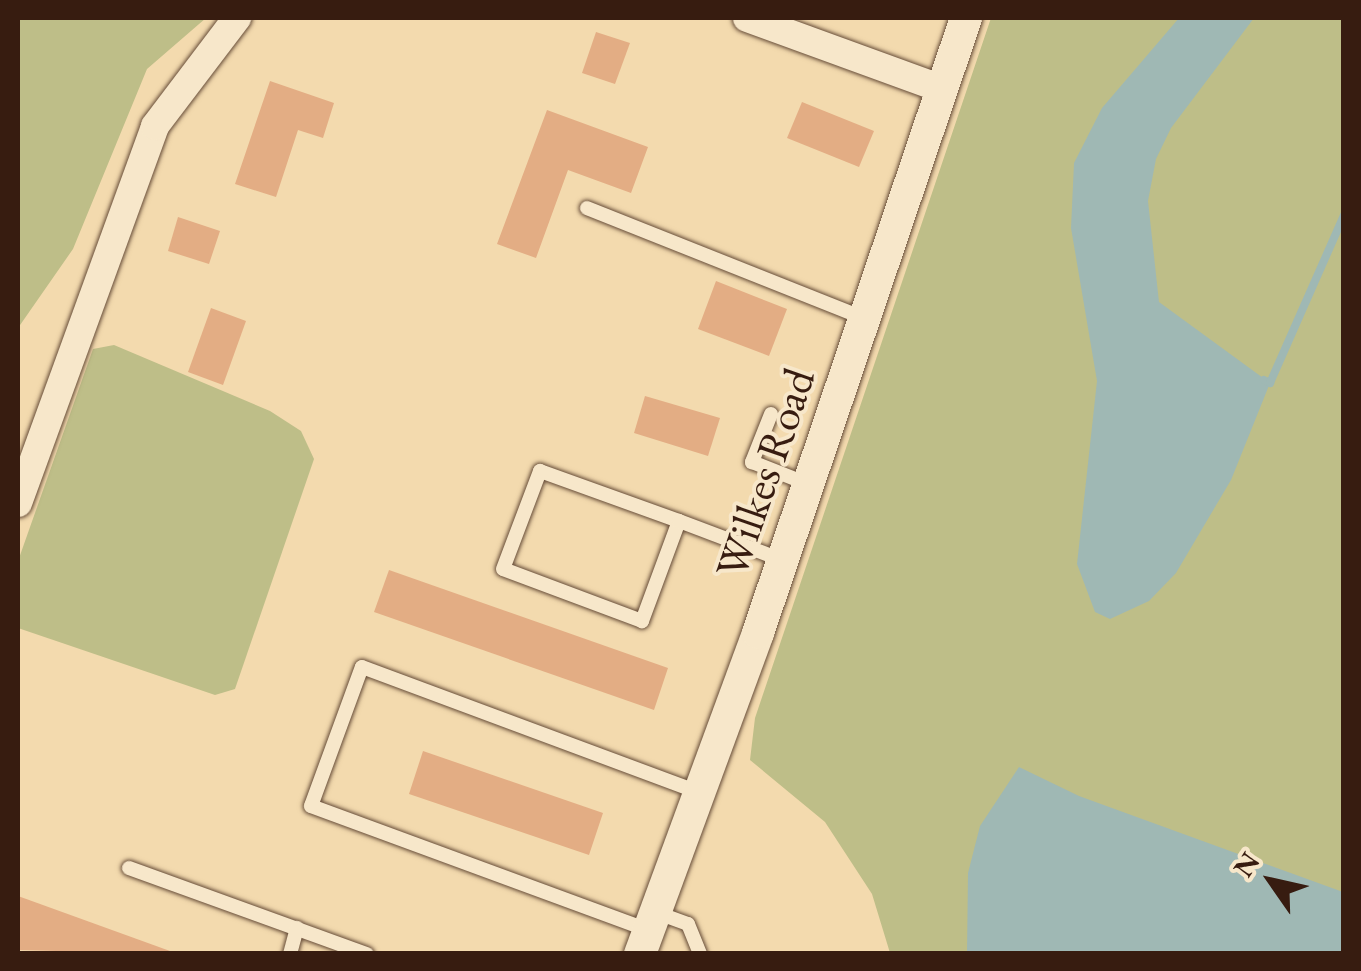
<!DOCTYPE html>
<html>
<head>
<meta charset="utf-8">
<style>
  body { margin:0 }
  #map { position:relative; width:1361px; height:971px; overflow:hidden; background:#f3daae; font-family:"EB Garamond",serif }
  div>[style] { position:absolute }
  .green>* { inset:0; background:#bebe88 }
  .water>* { inset:0; background:#9fb8b4 }
  .stream>* { height:8px; margin:-4px; padding:0 4px; transform-origin:4px; border-radius:4px; background:#9fb8b4 }
  .building>* { inset:0; background:#e3ad84 }
  .roads { filter:drop-shadow(0 0 2px #664c38) drop-shadow(0 0 2px #664c38) }
  .service>* { height:14px; margin:-7px; padding:0 7px; transform-origin:7px; border-radius:7px; background:#f7e7ca }
  .minor>* { height:28px; margin:-14px; padding:0 14px; transform-origin:14px; border-radius:14px; background:#f7e7ca }
  .tertiary>* { height:32px; margin:-16px; padding:0 16px; transform-origin:16px; border-radius:16px; background:#f7e7ca }
  span { translate:-50% -50%; white-space:nowrap; text-align:center; line-height:1.15; -webkit-text-stroke:8px #f7e7ca; paint-order:stroke }
  .street-label { font-size:45px; color:#371c10 }
  .frame { position:absolute; inset:0; border:20px solid #371c10; pointer-events:none }
  .north { position:absolute; left:1221px; top:831px; width:100px; height:100px; -webkit-text-stroke:8px #f7e7ca; paint-order:stroke; rotate:304deg; font-size:28px; font-weight:700; line-height:40px; text-align:center; color:#371c10 }
  .north::after { content:''; display:block; margin:auto; width:35px; height:45px; background:#371c10; clip-path:polygon(50% 0,100% 100%,50% 72%,0 100%) }
</style>
</head>
<body>
<div id="map">
  <div class="green">
    <i style="clip-path:polygon(18px 18px,206px 18px,147px 69px,73px 249px,18px 328px)"></i>
    <i style="clip-path:polygon(991px 18px,1343px 18px,1343px 953px,890px 953px,872px 894px,825px 822px,750px 760px,755px 718px)"></i>
    <i style="clip-path:polygon(114px 345px,270px 411px,301px 431px,314px 459px,235px 689px,215px 695px,18px 628px,18px 561px,93px 349px)"></i>
  </div>
  <div class="water">
    <i style="clip-path:polygon(1179px 18px,1254px 18px,1171px 128px,1156px 159px,1148px 201px,1159px 302px,1270px 383px,1231px 480px,1176px 573px,1149px 601px,1110px 619px,1095px 612px,1077px 564px,1097px 381px,1071px 228px,1074px 163px,1102px 108px)"></i>
    <i style="clip-path:polygon(1019px 767px,1079px 796px,1343px 892px,1343px 953px,967px 953px,968px 873px,980px 826px)"></i>
  </div>
  <div class="stream">
    <i style="left:1264px;top:380px;width:7px;rotate:27deg"></i>
    <i style="left:1270px;top:383px;width:184px;rotate:-66.2deg"></i>
  </div>
  <div class="building">
    <i style="clip-path:polygon(596px 32px,630px 43px,615px 84px,582px 73px)"></i>
    <i style="clip-path:polygon(270px 81px,334px 103px,323px 138px,298px 130px,276px 197px,235px 184px)"></i>
    <i style="clip-path:polygon(802px 102px,874px 131px,859px 167px,787px 138px)"></i>
    <i style="clip-path:polygon(547px 110px,648px 147px,631px 193px,568px 170px,536px 258px,497px 244px)"></i>
    <i style="clip-path:polygon(178px 217px,220px 231px,209px 264px,168px 251px)"></i>
    <i style="clip-path:polygon(716px 281px,787px 309px,769px 356px,698px 329px)"></i>
    <i style="clip-path:polygon(211px 308px,246px 321px,223px 385px,188px 372px)"></i>
    <i style="clip-path:polygon(645px 396px,720px 418px,708px 456px,634px 433px)"></i>
    <i style="clip-path:polygon(389px 570px,668px 668px,654px 710px,374px 612px)"></i>
    <i style="clip-path:polygon(423px 751px,603px 813px,589px 855px,409px 794px)"></i>
    <i style="clip-path:polygon(18px 896px,170px 951px,170px 954px,18px 950px)"></i>
  </div>
  <div class="roads">
    <div class="service">
      <i style="left:587px;top:208px;width:298px;rotate:21.7deg"></i>
      <i style="left:771px;top:414px;width:52px;rotate:111.6deg"></i>
      <i style="left:752px;top:462px;width:60px;rotate:21.4deg"></i>
      <i style="left:679px;top:521px;width:107px;rotate:110.3deg"></i>
      <i style="left:642px;top:621px;width:148px;rotate:-159.5deg"></i>
      <i style="left:503px;top:569px;width:105px;rotate:-69.3deg"></i>
      <i style="left:540px;top:471px;width:148px;rotate:19.8deg"></i>
      <i style="left:679px;top:521px;width:110px;rotate:20.7deg"></i>
      <i style="left:129px;top:868px;width:253px;rotate:19.9deg"></i>
      <i style="left:655px;top:912px;width:35px;rotate:20deg"></i>
      <i style="left:688px;top:924px;width:32px;rotate:68deg"></i>
      <i style="left:648px;top:930px;width:359px;rotate:-159.8deg"></i>
      <i style="left:311px;top:806px;width:148px;rotate:-69.9deg"></i>
      <i style="left:362px;top:667px;width:359px;rotate:20.4deg"></i>
      <i style="left:290px;top:954px;width:27px;rotate:-75deg"></i>
    </div>
    <div class="minor">
      <i style="left:747px;top:18px;width:208px;rotate:20deg"></i>
      <i style="left:18px;top:503px;width:401px;rotate:-70deg"></i>
      <i style="left:155px;top:126px;width:136px;rotate:-52.8deg"></i>
    </div>
    <div class="tertiary">
      <i style="left:640px;top:954px;width:342px;rotate:-69.8deg"></i>
      <i style="left:758px;top:633px;width:649px;rotate:-71.31deg"></i>
    </div>
  </div>
  <div class="street-label">
    <span style="left:765px;top:473px;rotate:-71deg">Wilkes Road</span>
  </div>
  <div class="frame"></div>
  <div class="north">N</div>
</div>
</body>
</html>
